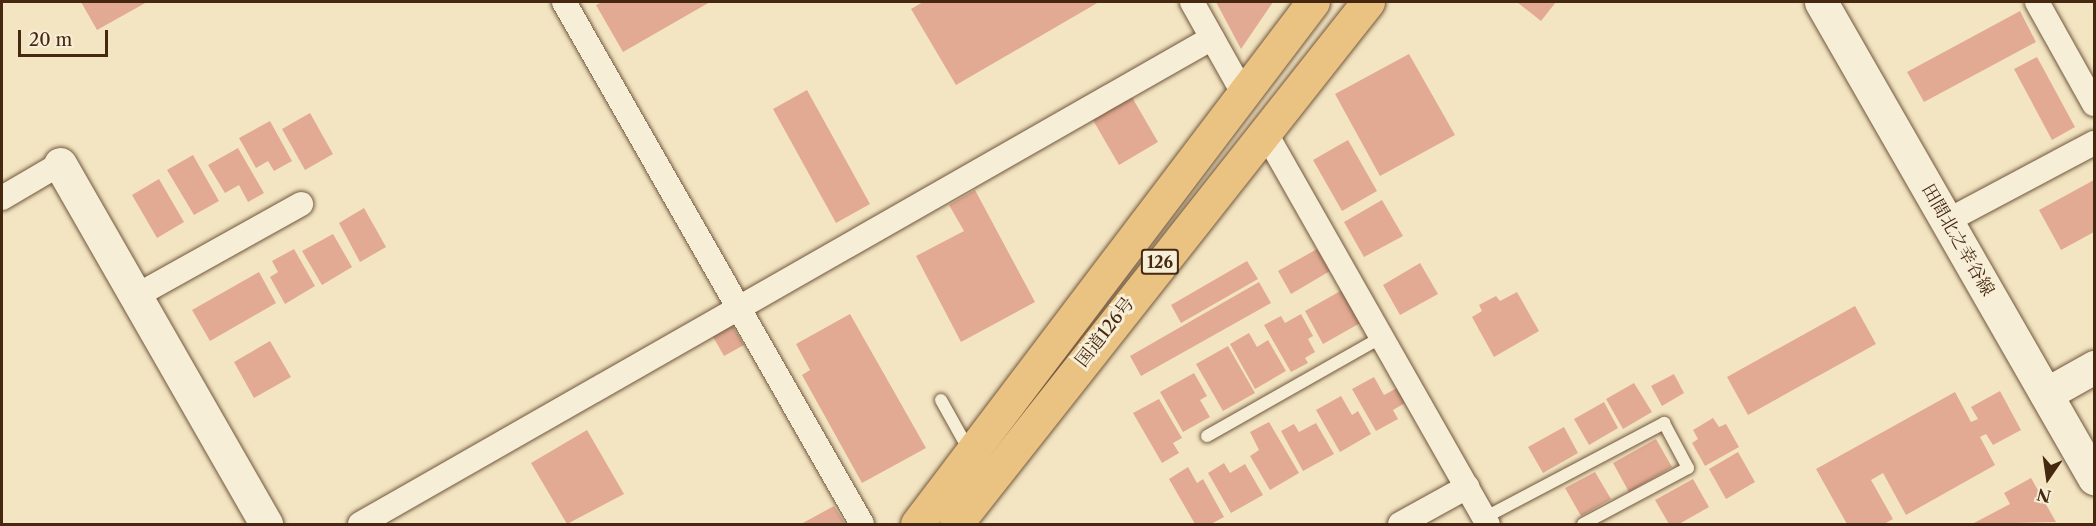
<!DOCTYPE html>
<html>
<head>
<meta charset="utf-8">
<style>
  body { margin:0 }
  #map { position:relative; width:2096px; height:526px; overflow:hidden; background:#f3e5c2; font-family:"Libre Caslon Text","Noto Serif JP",serif }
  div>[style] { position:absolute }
  .building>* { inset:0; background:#e3aa93 }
  .roads { filter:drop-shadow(0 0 2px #71573d) drop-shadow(0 0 2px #71573d) }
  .lane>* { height:12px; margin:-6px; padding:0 6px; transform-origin:6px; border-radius:6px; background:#f7eed7 }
  .street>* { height:24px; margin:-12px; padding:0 12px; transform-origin:12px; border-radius:12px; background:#f7eed7 }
  .secondary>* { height:33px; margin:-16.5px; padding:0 16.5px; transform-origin:16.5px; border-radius:16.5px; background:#f7eed7 }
  .highway>* { height:33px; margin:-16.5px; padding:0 16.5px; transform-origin:16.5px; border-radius:16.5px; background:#eac281 }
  span { translate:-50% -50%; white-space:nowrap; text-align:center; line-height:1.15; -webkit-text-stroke:6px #f7eed7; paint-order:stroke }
  .shield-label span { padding:2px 4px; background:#f7eed7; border:2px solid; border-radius:4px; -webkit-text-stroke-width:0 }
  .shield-label { font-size:16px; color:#462811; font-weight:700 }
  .street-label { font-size:18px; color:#462811 }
  .frame { position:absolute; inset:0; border:3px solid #462811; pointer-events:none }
  .north { position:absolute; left:2018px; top:448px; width:60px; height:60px; -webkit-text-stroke:4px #f7eed7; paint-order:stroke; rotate:193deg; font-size:16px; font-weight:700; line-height:24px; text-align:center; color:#462811 }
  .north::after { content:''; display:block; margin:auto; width:21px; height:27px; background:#462811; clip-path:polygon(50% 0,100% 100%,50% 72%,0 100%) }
  .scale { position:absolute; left:18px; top:30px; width:90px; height:27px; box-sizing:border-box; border:3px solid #462811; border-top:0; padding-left:8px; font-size:18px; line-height:21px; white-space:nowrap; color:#462811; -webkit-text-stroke:4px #f7eed7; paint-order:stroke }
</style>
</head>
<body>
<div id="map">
  <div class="building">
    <i style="clip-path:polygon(81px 2px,147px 2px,97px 30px)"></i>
    <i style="clip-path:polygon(602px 2px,710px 2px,623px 52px,596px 5px)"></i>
    <i style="clip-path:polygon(923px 2px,1099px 2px,956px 85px,911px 9px)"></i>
    <i style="clip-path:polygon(1216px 2px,1273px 2px,1241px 49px)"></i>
    <i style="clip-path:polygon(1517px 2px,1556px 2px,1541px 21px)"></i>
    <i style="clip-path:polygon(2020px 11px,2036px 42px,1924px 102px,1907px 72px)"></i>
    <i style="clip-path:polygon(1409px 54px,1455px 135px,1380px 176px,1335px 94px)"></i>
    <i style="clip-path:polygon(2037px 57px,2075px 127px,2052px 140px,2014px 69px)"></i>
    <i style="clip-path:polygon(807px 90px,870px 204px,836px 223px,773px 109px)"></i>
    <i style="clip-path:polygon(1129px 92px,1158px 142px,1119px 165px,1090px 115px)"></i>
    <i style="clip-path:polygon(310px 113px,333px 154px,305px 170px,282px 129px)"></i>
    <i style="clip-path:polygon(270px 121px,292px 161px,274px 171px,268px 161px,256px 168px,239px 138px)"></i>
    <i style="clip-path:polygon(1348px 140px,1377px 191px,1342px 211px,1313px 160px)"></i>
    <i style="clip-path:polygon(238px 148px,264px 193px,248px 202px,239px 185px,225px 193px,208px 165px)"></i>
    <i style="clip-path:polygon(193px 155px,219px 201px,194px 215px,167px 170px)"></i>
    <i style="clip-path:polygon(159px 179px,184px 222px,157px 238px,132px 195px)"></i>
    <i style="clip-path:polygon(2094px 180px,2094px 232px,2061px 250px,2039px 210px)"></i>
    <i style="clip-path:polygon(975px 190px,1035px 302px,961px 342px,916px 256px,964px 231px,949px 205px)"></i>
    <i style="clip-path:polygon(1382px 200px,1403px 236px,1364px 257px,1344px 222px)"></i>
    <i style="clip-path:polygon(364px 208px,386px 247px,360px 262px,339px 223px)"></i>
    <i style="clip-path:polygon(333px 234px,352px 267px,322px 285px,302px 251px)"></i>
    <i style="clip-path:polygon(294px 249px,315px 286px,285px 304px,270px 277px,278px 272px,272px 261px)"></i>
    <i style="clip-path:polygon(1317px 249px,1330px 271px,1291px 294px,1278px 271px)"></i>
    <i style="clip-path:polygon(1247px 261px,1258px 279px,1181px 323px,1171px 305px)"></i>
    <i style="clip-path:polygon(1420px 263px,1438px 294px,1400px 315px,1383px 285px)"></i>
    <i style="clip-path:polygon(259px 272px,276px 303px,210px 341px,192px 310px)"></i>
    <i style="clip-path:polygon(1259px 282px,1271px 303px,1141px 376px,1130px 356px)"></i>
    <i style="clip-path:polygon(1344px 289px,1362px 322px,1323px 344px,1305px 311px)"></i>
    <i style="clip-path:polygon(1517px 292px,1539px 331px,1494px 357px,1472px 317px,1482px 311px,1479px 305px,1496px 296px,1500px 301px)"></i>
    <i style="clip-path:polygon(1855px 306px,1876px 344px,1748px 415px,1727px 377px)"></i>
    <i style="clip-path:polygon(850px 314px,926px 448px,862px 483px,802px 375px,810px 370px,796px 344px)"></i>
    <i style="clip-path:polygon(1301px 314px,1313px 336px,1308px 339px,1315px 352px,1305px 358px,1308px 363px,1291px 372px,1264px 325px,1281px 316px,1285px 323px)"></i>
    <i style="clip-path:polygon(731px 324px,744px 345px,724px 356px,712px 335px)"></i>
    <i style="clip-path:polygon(1249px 333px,1257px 347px,1268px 340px,1286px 371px,1255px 389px,1230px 344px)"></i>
    <i style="clip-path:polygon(270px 341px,291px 377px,254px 398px,234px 362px)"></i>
    <i style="clip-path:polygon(1228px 346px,1255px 393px,1223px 411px,1196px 364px)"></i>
    <i style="clip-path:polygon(1194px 373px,1207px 396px,1200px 400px,1210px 417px,1183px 432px,1160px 392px)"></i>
    <i style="clip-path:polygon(1674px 374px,1684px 393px,1662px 406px,1651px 386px)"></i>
    <i style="clip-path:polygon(1374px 377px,1384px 395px,1397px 388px,1405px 403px,1393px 410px,1398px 419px,1376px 431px,1352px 389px)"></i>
    <i style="clip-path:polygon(1634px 383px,1652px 412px,1623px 429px,1606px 399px)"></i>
    <i style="clip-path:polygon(2000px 391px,2021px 430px,1993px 445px,1986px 434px,1980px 437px,1995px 465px,1906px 515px,1883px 473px,1871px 480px,1893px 519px,1884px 524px,1847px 524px,1816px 469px,1955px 392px,1971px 422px,1978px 419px,1971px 407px)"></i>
    <i style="clip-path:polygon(1341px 396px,1352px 415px,1358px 411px,1371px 434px,1340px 452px,1316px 410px)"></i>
    <i style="clip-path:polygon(1159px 399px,1182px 438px,1173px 443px,1179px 453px,1162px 463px,1133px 413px)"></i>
    <i style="clip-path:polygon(1604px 402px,1618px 428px,1589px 445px,1574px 419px)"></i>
    <i style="clip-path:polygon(1713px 418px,1719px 427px,1726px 424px,1739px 447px,1705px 466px,1692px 443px,1698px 439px,1693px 430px)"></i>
    <i style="clip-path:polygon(1269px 422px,1299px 473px,1270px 490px,1250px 456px,1259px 450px,1250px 432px)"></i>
    <i style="clip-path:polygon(1316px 423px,1334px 454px,1303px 471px,1281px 431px,1294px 424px,1299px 432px)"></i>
    <i style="clip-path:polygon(1564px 427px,1578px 453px,1543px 473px,1528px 447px)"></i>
    <i style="clip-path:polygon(587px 430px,624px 494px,567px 524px,531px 463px)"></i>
    <i style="clip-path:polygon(1656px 439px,1672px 467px,1629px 492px,1613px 463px)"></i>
    <i style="clip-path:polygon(1738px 452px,1755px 482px,1726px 499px,1709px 469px)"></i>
    <i style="clip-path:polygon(1224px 463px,1230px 473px,1245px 464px,1263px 495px,1231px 513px,1208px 473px)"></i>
    <i style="clip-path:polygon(1188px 467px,1197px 483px,1203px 479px,1224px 517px,1211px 524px,1195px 524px,1169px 479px)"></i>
    <i style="clip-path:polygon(1595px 472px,1611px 499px,1581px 516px,1565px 488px)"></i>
    <i style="clip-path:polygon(2031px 478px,2056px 522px,1972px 524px,2010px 504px,2004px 493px)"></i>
    <i style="clip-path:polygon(1693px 479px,1709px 507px,1679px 524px,1669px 524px,1655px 500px)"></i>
    <i style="clip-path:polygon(834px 506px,845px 524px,801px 524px)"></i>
  </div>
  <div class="roads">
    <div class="lane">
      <i style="left:941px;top:400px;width:57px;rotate:60.8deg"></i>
      <i style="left:1207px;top:436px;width:201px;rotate:-29.5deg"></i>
      <i style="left:1484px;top:518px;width:204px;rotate:-27.8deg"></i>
      <i style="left:1664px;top:423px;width:51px;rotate:61.9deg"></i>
      <i style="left:1688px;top:468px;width:119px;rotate:151.9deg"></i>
    </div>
    <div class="street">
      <i style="left:564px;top:2px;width:601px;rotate:60.28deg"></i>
      <i style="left:1192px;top:2px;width:104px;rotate:60.7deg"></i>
      <i style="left:2037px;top:2px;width:117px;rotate:60.8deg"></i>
      <i style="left:1265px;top:132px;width:451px;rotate:60.4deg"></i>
      <i style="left:2px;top:198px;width:67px;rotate:-30.4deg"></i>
      <i style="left:1947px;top:221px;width:166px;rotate:-28deg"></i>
      <i style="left:136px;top:296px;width:189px;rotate:-29.1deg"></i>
      <i style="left:360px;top:524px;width:981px;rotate:-29.7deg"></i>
      <i style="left:1400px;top:524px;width:77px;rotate:-28.9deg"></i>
    </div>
    <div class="secondary">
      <i style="left:1821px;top:2px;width:549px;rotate:60.16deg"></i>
      <i style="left:60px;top:164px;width:415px;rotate:60.2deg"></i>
      <i style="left:2046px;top:394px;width:55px;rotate:-29.4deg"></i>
    </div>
    <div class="highway">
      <i style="left:917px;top:524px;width:655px;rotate:-52.82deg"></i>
      <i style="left:956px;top:524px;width:665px;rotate:-51.72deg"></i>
    </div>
  </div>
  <div class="shield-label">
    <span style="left:1160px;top:262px">126</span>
  </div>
  <div class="street-label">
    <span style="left:1958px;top:240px;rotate:60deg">田間北之幸谷線</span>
    <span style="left:1105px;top:332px;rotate:-52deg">国道126号</span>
  </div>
  <div class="frame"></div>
  <div class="north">N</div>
  <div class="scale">20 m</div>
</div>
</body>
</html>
